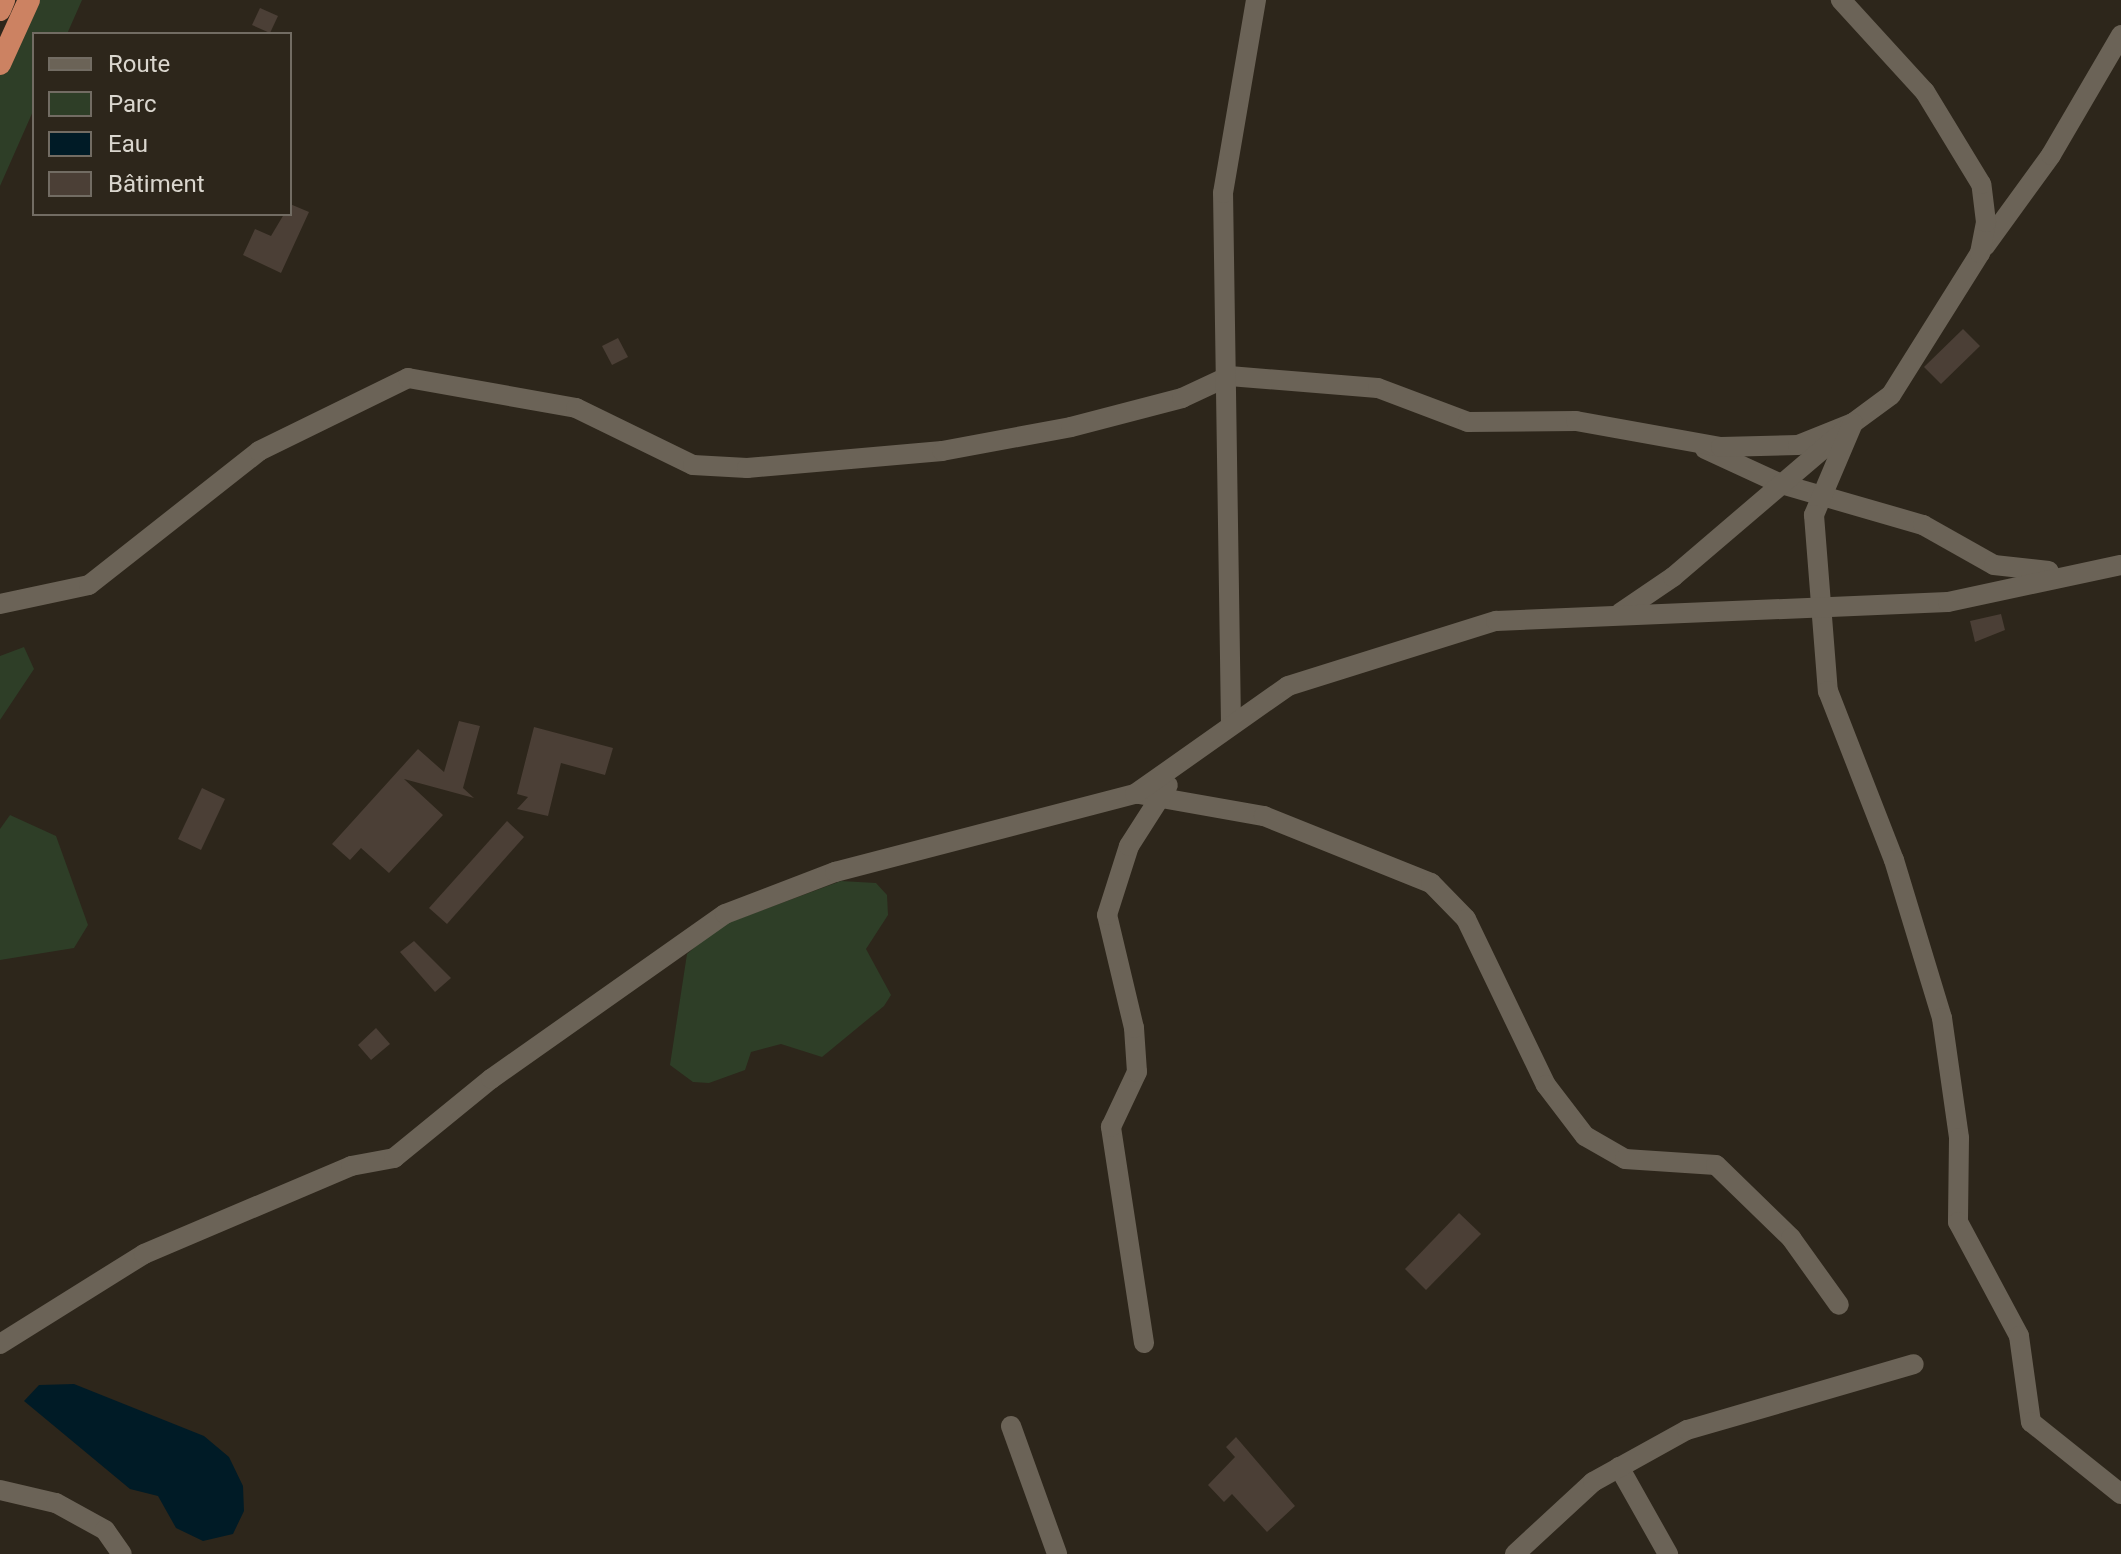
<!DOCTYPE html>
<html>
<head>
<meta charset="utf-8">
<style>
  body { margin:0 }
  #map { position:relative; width:2121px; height:1554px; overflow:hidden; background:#2d261b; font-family:Roboto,sans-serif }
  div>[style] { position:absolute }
  .green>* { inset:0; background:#2e3e27 }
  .water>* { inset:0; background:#001b26 }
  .building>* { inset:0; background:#4b3f36 }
  .minor>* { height:20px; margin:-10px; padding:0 10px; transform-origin:10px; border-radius:10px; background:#6b6357 }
  .trunk>* { height:22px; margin:-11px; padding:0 11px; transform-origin:11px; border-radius:11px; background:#cc8262 }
  span { translate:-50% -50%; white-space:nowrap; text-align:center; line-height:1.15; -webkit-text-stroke:6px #2d261b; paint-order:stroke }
  .legend { position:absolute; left:32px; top:32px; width:260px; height:184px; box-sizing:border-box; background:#2d261b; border:2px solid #726c63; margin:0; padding:10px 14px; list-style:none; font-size:24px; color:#dad6ce }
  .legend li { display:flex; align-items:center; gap:16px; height:40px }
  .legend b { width:40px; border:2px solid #726c63 }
</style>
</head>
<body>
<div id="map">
  <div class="green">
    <i style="clip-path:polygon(32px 0,82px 0,67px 34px,34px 34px,34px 109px,0 186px,0 72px)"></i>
    <i style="clip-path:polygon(24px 647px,34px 669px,0 720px,0 656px)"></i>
    <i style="clip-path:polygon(10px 815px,56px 836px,88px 925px,74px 948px,0 960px,0 829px)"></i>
    <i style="clip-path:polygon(841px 881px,876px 883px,887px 895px,888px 915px,866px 949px,891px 995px,884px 1006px,822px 1057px,781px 1044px,751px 1052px,745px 1070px,709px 1083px,693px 1082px,670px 1065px,687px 954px,719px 926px)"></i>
  </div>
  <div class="water">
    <i style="clip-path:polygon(74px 1384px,204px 1436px,229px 1457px,243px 1486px,244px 1511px,233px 1534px,203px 1541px,176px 1528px,158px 1496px,130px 1489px,24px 1401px,39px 1385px)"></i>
  </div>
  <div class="building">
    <i style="clip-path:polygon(260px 8px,278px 16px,270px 33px,252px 25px)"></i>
    <i style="clip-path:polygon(290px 204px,309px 212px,281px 273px,243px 255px,255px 229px,271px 236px)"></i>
    <i style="clip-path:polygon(1963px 329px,1980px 346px,1941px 384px,1924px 367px)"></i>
    <i style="clip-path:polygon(618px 338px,628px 357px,612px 365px,602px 346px)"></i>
    <i style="clip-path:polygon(2001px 614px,2005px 630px,1975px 642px,1970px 621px)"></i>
    <i style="clip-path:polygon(459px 721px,480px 726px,463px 788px,474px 798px,404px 779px,443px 815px,389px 873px,361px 848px,350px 860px,332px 844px,418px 749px,444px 772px)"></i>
    <i style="clip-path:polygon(534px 727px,613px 748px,605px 775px,561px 763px,548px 816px,517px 809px,528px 797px,517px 794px)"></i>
    <i style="clip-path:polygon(202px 788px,225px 799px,201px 850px,178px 839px)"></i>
    <i style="clip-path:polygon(507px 821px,524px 837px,447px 924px,429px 908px)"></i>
    <i style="clip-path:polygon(414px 941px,451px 978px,435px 992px,400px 952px)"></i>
    <i style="clip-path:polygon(376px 1028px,390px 1044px,371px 1060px,358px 1045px)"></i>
    <i style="clip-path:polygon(1459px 1213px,1481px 1234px,1426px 1290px,1405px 1269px)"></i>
    <i style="clip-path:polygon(1236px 1437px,1295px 1506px,1267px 1532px,1232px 1494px,1224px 1502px,1208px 1485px,1235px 1457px,1226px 1447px)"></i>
  </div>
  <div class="minor">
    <i style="left:1985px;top:246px;width:112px;rotate:-54deg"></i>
    <i style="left:2051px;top:155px;width:139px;rotate:-59.7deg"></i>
    <i style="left:1705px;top:449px;width:84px;rotate:24.7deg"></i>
    <i style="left:1781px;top:484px;width:148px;rotate:16.1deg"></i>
    <i style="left:1923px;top:525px;width:81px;rotate:29.4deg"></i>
    <i style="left:1994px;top:565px;width:55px;rotate:6.2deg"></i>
    <i style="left:0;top:604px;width:91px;rotate:-12.1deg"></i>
    <i style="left:89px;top:585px;width:216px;rotate:-38.2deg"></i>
    <i style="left:259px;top:451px;width:166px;rotate:-26.1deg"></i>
    <i style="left:408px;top:378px;width:171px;rotate:10.1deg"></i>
    <i style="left:576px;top:408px;width:130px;rotate:26deg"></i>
    <i style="left:693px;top:465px;width:54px;rotate:3.2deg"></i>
    <i style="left:747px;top:468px;width:196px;rotate:-5deg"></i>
    <i style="left:942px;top:451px;width:131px;rotate:-10.5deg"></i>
    <i style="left:1071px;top:427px;width:115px;rotate:-14.6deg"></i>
    <i style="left:1182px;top:398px;width:52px;rotate:-25.1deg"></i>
    <i style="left:1229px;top:376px;width:149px;rotate:4.6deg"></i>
    <i style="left:1378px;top:388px;width:96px;rotate:20.7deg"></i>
    <i style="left:1468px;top:422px;width:108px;rotate:-0.5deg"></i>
    <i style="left:1576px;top:421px;width:147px;rotate:10.2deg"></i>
    <i style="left:1721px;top:447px;width:77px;rotate:-1.5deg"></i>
    <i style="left:1798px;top:445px;width:59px;rotate:-21.8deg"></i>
    <i style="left:1853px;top:423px;width:47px;rotate:-36.4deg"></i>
    <i style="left:1891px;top:395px;width:168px;rotate:-57.9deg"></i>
    <i style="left:1980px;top:253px;width:32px;rotate:-79deg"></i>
    <i style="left:1986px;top:222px;width:38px;rotate:-97deg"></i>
    <i style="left:1981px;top:184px;width:108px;rotate:-121.3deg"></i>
    <i style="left:1925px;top:92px;width:125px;rotate:-132.4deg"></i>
    <i style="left:1620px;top:613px;width:64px;rotate:-34.2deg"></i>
    <i style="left:1673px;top:577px;width:237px;rotate:-40.5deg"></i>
    <i style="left:1853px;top:423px;width:100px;rotate:113deg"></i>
    <i style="left:1814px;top:515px;width:177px;rotate:85.5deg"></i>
    <i style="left:1828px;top:691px;width:181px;rotate:68.7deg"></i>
    <i style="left:1894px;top:860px;width:165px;rotate:73.1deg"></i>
    <i style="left:1942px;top:1018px;width:121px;rotate:81.9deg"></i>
    <i style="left:1959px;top:1138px;width:84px;rotate:90.7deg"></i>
    <i style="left:1958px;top:1222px;width:129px;rotate:61.8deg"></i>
    <i style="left:2019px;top:1336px;width:87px;rotate:82.1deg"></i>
    <i style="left:2031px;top:1422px;width:115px;rotate:38.7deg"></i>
    <i style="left:1231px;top:724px;width:531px;rotate:-90.86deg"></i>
    <i style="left:1223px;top:193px;width:196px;rotate:-80.3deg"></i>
    <i style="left:1139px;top:794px;width:127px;rotate:10deg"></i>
    <i style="left:1264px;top:816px;width:180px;rotate:21.9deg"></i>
    <i style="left:1431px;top:883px;width:50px;rotate:45.8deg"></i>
    <i style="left:1466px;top:919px;width:184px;rotate:64.3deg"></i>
    <i style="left:1546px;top:1085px;width:64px;rotate:52.6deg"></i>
    <i style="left:1585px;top:1136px;width:46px;rotate:29.9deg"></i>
    <i style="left:1625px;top:1159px;width:91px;rotate:3.8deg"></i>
    <i style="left:1716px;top:1165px;width:105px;rotate:44.2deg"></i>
    <i style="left:1791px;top:1238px;width:82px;rotate:54.4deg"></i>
    <i style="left:1144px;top:1343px;width:219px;rotate:-98.7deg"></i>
    <i style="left:1111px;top:1127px;width:61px;rotate:-64.7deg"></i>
    <i style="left:1137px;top:1072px;width:44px;rotate:-93.9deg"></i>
    <i style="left:1134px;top:1028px;width:116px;rotate:-103.4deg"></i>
    <i style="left:1107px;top:915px;width:72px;rotate:-72.3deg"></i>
    <i style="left:1129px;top:846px;width:72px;rotate:-57.4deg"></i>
    <i style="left:0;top:1344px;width:170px;rotate:-32deg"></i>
    <i style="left:144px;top:1254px;width:225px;rotate:-23deg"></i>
    <i style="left:351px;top:1166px;width:44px;rotate:-10.5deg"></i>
    <i style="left:394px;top:1158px;width:125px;rotate:-39.2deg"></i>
    <i style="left:491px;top:1079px;width:286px;rotate:-35.2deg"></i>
    <i style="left:725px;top:914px;width:118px;rotate:-20.9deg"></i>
    <i style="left:835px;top:872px;width:310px;rotate:-14.6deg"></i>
    <i style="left:1135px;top:794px;width:187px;rotate:-35.2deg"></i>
    <i style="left:1288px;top:686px;width:218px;rotate:-17.4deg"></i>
    <i style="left:1496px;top:621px;width:452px;rotate:-2.4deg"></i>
    <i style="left:1948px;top:602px;width:177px;rotate:-12.1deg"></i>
    <i style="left:1011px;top:1426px;width:136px;rotate:70.2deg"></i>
    <i style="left:1619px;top:1467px;width:100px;rotate:60.6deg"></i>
    <i style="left:0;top:1490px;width:57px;rotate:13.1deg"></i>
    <i style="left:56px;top:1503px;width:56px;rotate:28.9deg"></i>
    <i style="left:105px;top:1530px;width:29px;rotate:55deg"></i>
    <i style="left:1515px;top:1554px;width:106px;rotate:-42.7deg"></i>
    <i style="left:1593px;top:1482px;width:107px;rotate:-29deg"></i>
    <i style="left:1687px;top:1430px;width:236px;rotate:-16.2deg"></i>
  </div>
  <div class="trunk">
    <i style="left:0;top:10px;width:11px;rotate:-68deg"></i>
    <i style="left:0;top:64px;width:70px;rotate:-65.6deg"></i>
  </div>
  <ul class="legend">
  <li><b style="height:10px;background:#6b6357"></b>Route</li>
  <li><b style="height:22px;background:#2e3e27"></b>Parc</li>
  <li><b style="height:22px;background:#001b26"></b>Eau</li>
  <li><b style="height:22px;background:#4b3f36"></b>Bâtiment</li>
  </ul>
</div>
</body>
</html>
